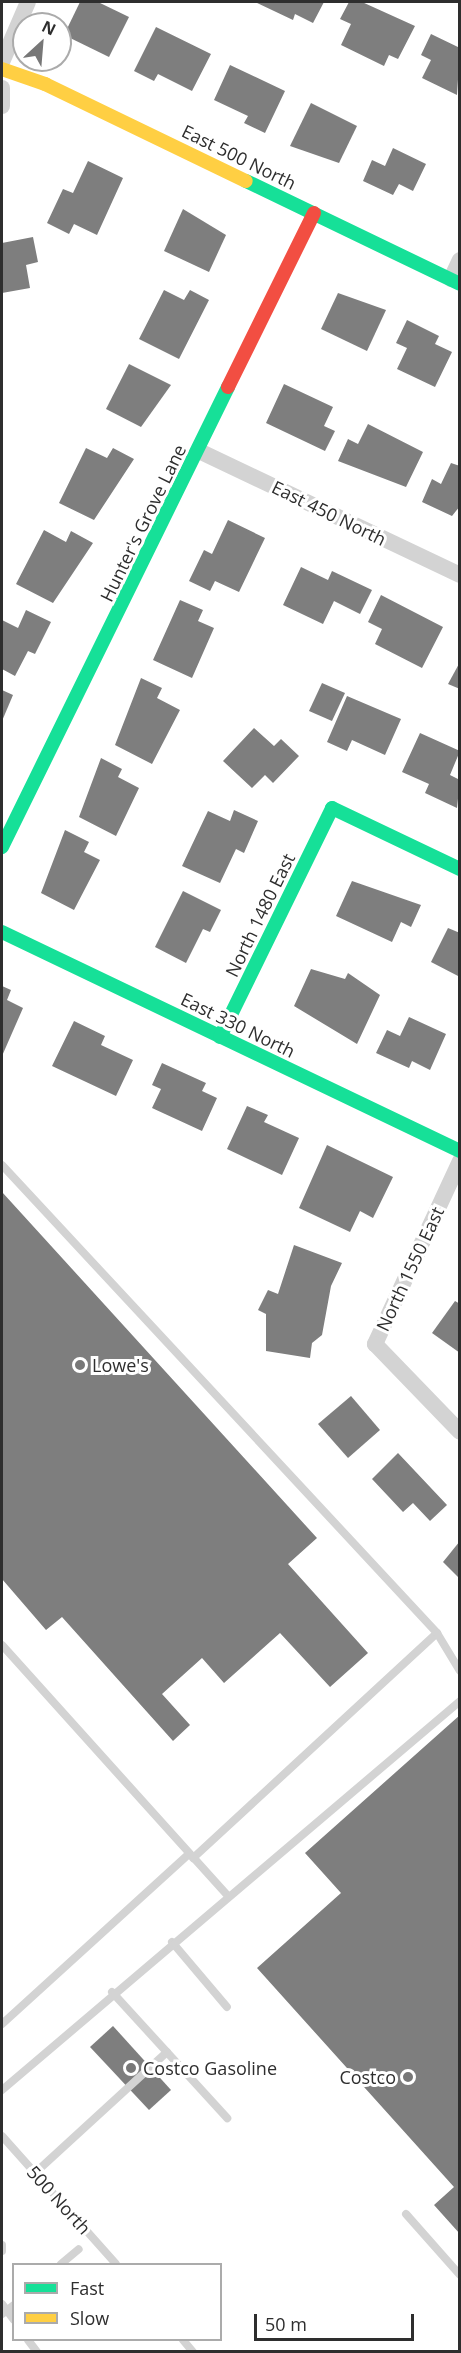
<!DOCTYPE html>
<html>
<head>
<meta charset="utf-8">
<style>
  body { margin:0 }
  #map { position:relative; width:461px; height:2353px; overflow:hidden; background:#fff; font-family:"Open Sans",sans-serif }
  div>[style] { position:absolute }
  .building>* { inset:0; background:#7e7e7e }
  .lane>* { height:8px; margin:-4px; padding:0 4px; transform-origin:4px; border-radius:4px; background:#d3d3d3 }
  .street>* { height:16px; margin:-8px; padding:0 8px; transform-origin:8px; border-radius:8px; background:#d3d3d3 }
  .fast>* { height:14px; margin:-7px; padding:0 7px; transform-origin:7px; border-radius:7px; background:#16e098 }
  .slow>* { height:14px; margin:-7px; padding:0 7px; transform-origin:7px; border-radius:7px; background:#ffcf43 }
  .jam>* { height:14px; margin:-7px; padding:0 7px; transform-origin:7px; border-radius:7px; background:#f24e42 }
  .dots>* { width:16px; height:16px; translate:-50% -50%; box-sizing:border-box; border:3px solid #fff; border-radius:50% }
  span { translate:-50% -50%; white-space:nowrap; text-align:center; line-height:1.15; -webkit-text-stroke:6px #fff; paint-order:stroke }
  .street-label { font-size:18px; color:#2e2e2e }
  .poi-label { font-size:18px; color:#2e2e2e }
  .left { translate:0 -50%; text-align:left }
  .right { translate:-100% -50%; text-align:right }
  .frame { position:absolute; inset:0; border:3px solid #2e2e2e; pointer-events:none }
  .legend { position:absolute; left:12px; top:2263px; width:210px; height:78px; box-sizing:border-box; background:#fff; border:2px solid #ababab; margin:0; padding:8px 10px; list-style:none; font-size:18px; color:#2e2e2e }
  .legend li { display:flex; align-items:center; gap:12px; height:30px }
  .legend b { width:30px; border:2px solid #ababab }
  .north { position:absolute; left:12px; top:12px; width:60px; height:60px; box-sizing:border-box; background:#fff; border:2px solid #ababab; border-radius:50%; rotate:26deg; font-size:16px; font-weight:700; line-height:24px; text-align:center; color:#2e2e2e }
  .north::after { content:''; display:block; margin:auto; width:21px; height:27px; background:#777; clip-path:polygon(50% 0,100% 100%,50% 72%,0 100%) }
  .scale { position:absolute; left:254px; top:2314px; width:160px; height:27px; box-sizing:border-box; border:3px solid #2e2e2e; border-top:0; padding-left:8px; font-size:18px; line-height:21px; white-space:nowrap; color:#2e2e2e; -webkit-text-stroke:4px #fff; paint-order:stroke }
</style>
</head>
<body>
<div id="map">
  <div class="building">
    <i style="clip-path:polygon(80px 2px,98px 2px,129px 17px,109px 57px,64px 35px)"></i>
    <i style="clip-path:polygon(255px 2px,324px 2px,313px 23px,295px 14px,293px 20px)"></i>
    <i style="clip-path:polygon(349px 2px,362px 2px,415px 26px,398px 59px,389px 55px,384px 66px,341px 45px,351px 24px,340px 19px)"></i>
    <i style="clip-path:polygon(156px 27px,211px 54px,192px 91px,158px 74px,154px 81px,134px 71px)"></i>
    <i style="clip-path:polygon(431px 34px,460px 48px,457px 95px,422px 78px,431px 60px,421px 55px)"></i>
    <i style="clip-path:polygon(230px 65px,285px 91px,265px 133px,244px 123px,248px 116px,214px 100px)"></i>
    <i style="clip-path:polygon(311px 103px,357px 126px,339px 163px,290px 146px)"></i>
    <i style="clip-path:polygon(393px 148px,426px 164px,413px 191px,399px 184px,393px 195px,363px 181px,372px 160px,385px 166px)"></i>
    <i style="clip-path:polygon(88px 161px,123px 178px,97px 235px,74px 224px,69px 234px,47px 223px,63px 189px,73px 193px)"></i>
    <i style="clip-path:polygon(183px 209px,226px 235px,209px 272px,164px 251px)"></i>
    <i style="clip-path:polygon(33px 237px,38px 262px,26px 265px,30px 288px,2px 293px,2px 243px)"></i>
    <i style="clip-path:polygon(164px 290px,184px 300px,190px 290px,209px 300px,179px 359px,139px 339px)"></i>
    <i style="clip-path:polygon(338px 293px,386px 310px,367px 351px,321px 329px)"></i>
    <i style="clip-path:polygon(407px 320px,439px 336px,435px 344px,452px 352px,435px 387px,397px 369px,407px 348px,396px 343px)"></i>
    <i style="clip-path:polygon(129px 364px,171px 385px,141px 427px,106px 409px)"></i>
    <i style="clip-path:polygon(284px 384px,333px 407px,324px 426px,335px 431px,325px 451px,266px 423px)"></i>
    <i style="clip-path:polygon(368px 424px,423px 452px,406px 487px,338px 461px,348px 439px,358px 444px)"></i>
    <i style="clip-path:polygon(86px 448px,107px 458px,113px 448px,134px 459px,94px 520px,59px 503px)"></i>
    <i style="clip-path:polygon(451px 463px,460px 466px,460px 506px,452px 516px,422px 502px,432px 479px,441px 484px)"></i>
    <i style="clip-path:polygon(228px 520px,265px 538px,239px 592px,215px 581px,210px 591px,189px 581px,204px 550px,212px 554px)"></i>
    <i style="clip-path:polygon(44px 530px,66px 542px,71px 531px,93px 543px,53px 603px,16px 584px)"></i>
    <i style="clip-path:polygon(301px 567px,328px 580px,332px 571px,372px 590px,360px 614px,334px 601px,323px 624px,283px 605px)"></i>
    <i style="clip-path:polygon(381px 595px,443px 627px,422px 668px,375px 644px,382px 629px,368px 622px)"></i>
    <i style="clip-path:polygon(180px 600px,203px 610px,198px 621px,214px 628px,192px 678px,153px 660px)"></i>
    <i style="clip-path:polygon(26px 610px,51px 622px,35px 654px,28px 651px,15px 676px,2px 669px,2px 620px,18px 628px)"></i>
    <i style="clip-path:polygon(460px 662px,460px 689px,448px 684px)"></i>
    <i style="clip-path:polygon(141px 678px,162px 688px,157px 698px,180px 710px,152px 764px,115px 745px)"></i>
    <i style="clip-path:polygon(322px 683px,345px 693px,332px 721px,309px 711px)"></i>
    <i style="clip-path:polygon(2px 690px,13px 695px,2px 721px)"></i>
    <i style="clip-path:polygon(347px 696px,401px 719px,385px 755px,352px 740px,347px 751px,327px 742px)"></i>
    <i style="clip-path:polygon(254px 728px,274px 746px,281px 739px,299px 756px,273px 783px,265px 775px,252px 788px,223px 761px)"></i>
    <i style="clip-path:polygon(420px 733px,460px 751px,450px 775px,460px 780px,457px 808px,425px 793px,429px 784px,402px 772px)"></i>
    <i style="clip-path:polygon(101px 758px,122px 769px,118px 777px,139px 788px,116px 836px,79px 817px)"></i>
    <i style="clip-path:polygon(234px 810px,258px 821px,244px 853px,236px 849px,220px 883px,182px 866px,208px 811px,230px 821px)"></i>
    <i style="clip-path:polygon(65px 830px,89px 842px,84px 852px,100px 860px,74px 910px,41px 893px)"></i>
    <i style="clip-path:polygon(352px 881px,421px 905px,411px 927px,401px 922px,392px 942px,336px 916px)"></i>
    <i style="clip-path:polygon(183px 891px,221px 910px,210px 932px,203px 929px,186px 963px,155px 947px)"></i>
    <i style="clip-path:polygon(448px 928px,460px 933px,460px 977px,431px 962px)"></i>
    <i style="clip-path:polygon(311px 969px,345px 979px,348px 973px,380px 995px,357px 1044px,294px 1006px)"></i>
    <i style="clip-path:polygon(2px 986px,11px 990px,7px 1000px,23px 1008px,2px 1056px)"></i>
    <i style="clip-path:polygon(409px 1017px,446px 1034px,430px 1070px,412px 1061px,409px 1068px,376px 1053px,387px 1030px,400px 1036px)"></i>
    <i style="clip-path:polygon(74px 1021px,105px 1036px,101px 1045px,133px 1060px,116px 1096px,52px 1066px)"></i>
    <i style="clip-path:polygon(162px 1063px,206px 1083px,202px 1091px,217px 1098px,202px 1131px,152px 1108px,161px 1089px,152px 1085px)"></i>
    <i style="clip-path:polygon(247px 1106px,268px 1115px,264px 1122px,299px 1138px,282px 1175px,227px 1149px)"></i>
    <i style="clip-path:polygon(327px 1145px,393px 1177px,373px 1218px,360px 1211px,350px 1232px,299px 1208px)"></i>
    <i style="clip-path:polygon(2px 1192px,317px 1538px,288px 1564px,368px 1653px,330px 1687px,280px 1633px,224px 1683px,202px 1658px,162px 1694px,190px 1725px,173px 1741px,62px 1617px,46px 1630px,2px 1579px)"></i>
    <i style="clip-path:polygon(294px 1245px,342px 1263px,331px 1286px,322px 1335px,312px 1343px,310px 1358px,266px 1351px,266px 1314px,258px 1310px,268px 1290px,278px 1294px)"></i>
    <i style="clip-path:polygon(455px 1301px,460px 1304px,460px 1353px,432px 1333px)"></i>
    <i style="clip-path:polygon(351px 1396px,380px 1430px,348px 1458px,318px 1424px)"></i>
    <i style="clip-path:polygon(398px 1453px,447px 1505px,430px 1521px,413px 1503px,403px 1512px,372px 1479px)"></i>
    <i style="clip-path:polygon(460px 1541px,460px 1579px,443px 1562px)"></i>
    <i style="clip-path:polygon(460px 1715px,460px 2234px,434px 2205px,454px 2187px,257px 1968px,341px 1893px,305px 1853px)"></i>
    <i style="clip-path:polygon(113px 2026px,171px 2090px,149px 2110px,90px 2047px)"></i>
  </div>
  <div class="lane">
    <i style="left:2px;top:1165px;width:639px;rotate:47.09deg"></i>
    <i style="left:437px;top:1633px;width:332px;rotate:137.3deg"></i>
    <i style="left:437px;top:1633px;width:44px;rotate:58.8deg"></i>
    <i style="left:2px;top:1645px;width:336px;rotate:48deg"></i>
    <i style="left:172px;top:1942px;width:85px;rotate:49.8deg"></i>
    <i style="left:112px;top:1992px;width:171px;rotate:47.6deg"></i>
    <i style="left:2px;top:2024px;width:253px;rotate:-42.3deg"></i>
    <i style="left:2px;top:2090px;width:601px;rotate:-40.34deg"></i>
    <i style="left:2px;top:2136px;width:171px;rotate:48.3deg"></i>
    <i style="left:35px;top:2173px;width:179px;rotate:-42.5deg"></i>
    <i style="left:406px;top:2214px;width:81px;rotate:48.5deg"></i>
    <i style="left:2px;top:2245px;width:6px;rotate:90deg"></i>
    <i style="left:61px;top:2264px;width:23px;rotate:-40deg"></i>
    <i style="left:2px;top:2304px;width:20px;rotate:53deg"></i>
    <i style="left:2px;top:2314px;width:15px;rotate:-37deg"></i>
    <i style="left:28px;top:2340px;width:15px;rotate:53deg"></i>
    <i style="left:183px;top:2340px;width:16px;rotate:50deg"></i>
  </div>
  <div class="street">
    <i style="left:2px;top:62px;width:65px;rotate:-66.6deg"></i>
    <i style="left:2px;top:88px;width:18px;rotate:90deg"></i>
    <i style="left:451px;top:279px;width:21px;rotate:-65deg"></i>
    <i style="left:199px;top:451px;width:289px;rotate:25.4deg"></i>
    <i style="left:460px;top:1161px;width:202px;rotate:114.9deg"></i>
    <i style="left:375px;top:1344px;width:122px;rotate:46deg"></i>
  </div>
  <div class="fast">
    <i style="left:246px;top:181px;width:237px;rotate:25.7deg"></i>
    <i style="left:2px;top:847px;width:513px;rotate:-63.83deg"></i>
    <i style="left:2px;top:932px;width:508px;rotate:25.56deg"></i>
    <i style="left:220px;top:1037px;width:255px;rotate:-63.9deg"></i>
    <i style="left:332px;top:808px;width:142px;rotate:25.5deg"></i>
  </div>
  <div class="slow">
    <i style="left:2px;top:69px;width:46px;rotate:19.2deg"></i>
    <i style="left:45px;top:84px;width:223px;rotate:25.8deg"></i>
  </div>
  <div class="jam">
    <i style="left:228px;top:387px;width:194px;rotate:-63.7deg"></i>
  </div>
  <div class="dots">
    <i style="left:80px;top:1365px;background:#777"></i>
    <i style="left:131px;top:2068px;background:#777"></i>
    <i style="left:408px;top:2077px;background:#777"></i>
  </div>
  <div class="street-label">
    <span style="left:239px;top:157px;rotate:26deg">East 500 North</span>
    <span style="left:329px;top:513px;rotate:26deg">East 450 North</span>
    <span style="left:143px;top:523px;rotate:-64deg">Hunter's Grove Lane</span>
    <span style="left:260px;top:915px;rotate:-64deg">North 1480 East</span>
    <span style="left:238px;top:1025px;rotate:26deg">East 330 North</span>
    <span style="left:410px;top:1269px;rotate:-65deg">North 1550 East</span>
    <span style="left:59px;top:2200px;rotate:48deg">500 North</span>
  </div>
  <div class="poi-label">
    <span class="left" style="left:92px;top:1365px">Lowe's</span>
    <span class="left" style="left:143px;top:2068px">Costco Gasoline</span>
    <span class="right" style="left:396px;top:2077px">Costco</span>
  </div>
  <div class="frame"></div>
  <ul class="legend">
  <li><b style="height:8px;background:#16e098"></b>Fast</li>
  <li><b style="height:8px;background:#ffcf43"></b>Slow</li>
  </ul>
  <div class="north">N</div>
  <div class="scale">50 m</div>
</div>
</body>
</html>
